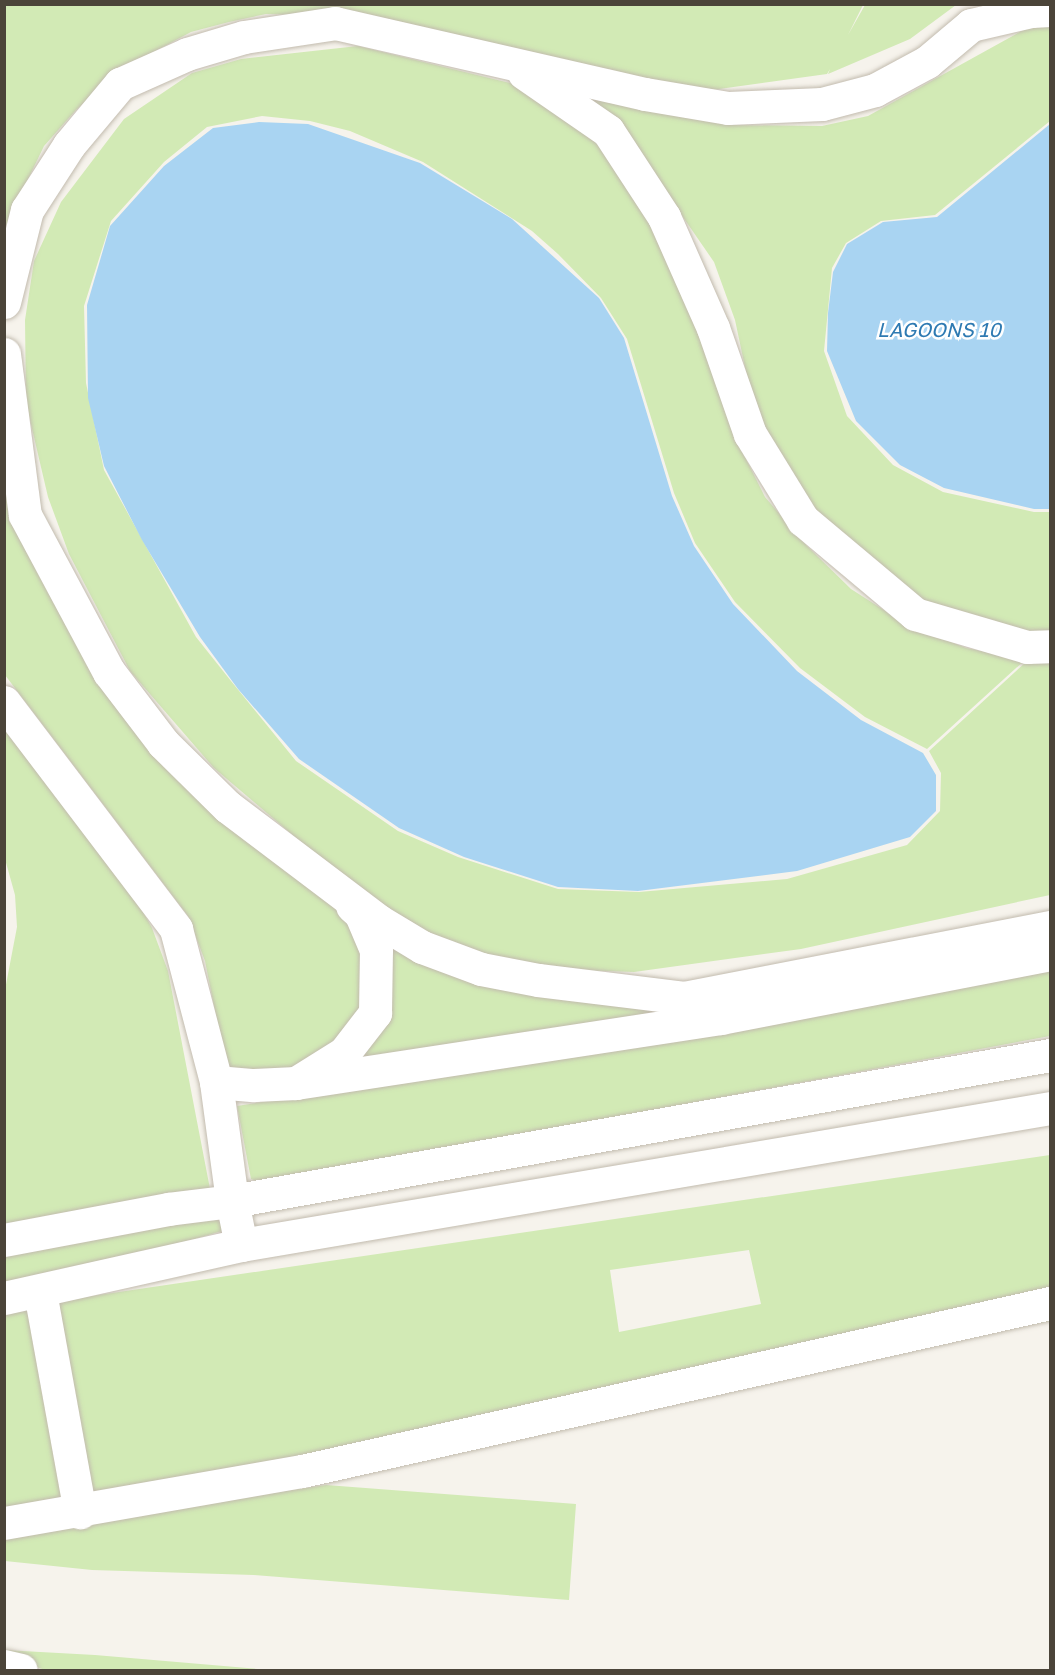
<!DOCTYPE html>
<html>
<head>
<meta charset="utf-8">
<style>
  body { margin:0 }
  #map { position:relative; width:1055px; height:1675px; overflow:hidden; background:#f6f3ec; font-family:"Golos Text",sans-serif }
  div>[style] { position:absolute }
  .green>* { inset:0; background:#d2eab5 }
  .water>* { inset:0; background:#a9d4f2 }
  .roads { filter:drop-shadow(0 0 2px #c2bbae) drop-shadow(0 0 2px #c2bbae) }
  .minor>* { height:33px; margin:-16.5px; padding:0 16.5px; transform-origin:16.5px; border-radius:16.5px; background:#fff }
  span { translate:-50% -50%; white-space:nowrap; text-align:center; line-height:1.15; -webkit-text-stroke:5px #fff; paint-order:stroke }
  .water-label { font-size:20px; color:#2e7ab2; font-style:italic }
  .frame { position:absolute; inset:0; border:6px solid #4b4439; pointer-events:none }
</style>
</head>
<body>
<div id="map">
  <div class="green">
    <i style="clip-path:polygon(5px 5px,863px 5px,848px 35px,865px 5px,956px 5px,910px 39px,828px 74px,830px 69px,827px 74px,712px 90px,633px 81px,337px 16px,266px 14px,229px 22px,191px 32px,148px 55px,110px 79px,76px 110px,44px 146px,5px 227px)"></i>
    <i style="clip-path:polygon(1050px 26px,1050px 121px,935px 215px,881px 221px,846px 243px,832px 268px,824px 351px,847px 416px,893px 465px,943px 492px,1034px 512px,1050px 512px,1050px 635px,1032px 635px,935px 607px,897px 583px,836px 534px,799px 492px,770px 443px,749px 386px,735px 320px,714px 262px,665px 191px,568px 90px,728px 125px,822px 126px,868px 116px,1025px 29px)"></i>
    <i style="clip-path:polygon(358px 46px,510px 83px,586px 132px,612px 157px,658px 216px,742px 451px,765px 497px,807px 546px,851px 589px,904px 623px,966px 648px,1025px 660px,927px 749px,865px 717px,800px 668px,735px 602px,695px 543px,674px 493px,627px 339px,601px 298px,558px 254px,532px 231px,423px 162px,350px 131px,310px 121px,262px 116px,207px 127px,164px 162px,111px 221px,84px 306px,86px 383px,104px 470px,196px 637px,231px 681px,296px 761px,398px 831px,458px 857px,558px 889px,639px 892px,787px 879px,907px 845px,940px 811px,941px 773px,929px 751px,1027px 661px,1050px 659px,1050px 895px,801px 949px,634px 972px,549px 969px,473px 951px,398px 921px,316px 855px,214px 768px,130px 671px,69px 554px,48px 497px,26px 403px,25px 320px,34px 261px,61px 202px,124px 119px,192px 73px,241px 59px)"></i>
    <i style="clip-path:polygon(4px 456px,81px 645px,349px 914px,370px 975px,348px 1039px,294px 1072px,228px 1076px,205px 961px,188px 916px,5px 675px)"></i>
    <i style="clip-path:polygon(5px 731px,133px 894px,152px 928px,168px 971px,211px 1194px,5px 1228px,4px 995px,17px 927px,15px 895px,5px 859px)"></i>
    <i style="clip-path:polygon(374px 936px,666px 1010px,364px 1067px,356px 1046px)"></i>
    <i style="clip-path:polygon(1050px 967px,1050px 1036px,262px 1183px,251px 1179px,237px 1106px,868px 1003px)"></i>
    <i style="clip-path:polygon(evenodd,1050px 1155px,1050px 1321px,85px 1506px,51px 1302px,1050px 1155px,749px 1250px,761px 1304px,619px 1332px,610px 1270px,749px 1250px)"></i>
    <i style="clip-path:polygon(230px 1217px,222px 1231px,184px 1242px,5px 1285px,4px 1244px)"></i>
    <i style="clip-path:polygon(34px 1298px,73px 1506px,5px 1518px,5px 1304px)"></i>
    <i style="clip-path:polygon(326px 1485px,576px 1504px,569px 1600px,254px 1575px,92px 1570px,5px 1561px,5px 1532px)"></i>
    <i style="clip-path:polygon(4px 1650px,95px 1655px,270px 1670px,45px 1670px,5px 1656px)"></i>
  </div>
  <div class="water">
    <i style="clip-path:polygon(259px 122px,308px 124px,420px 163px,512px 219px,599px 298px,624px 338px,672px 496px,694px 546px,733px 604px,797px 671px,861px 720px,923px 753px,936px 775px,936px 811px,910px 837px,797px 871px,638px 891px,558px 887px,464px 857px,399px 828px,299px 759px,238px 689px,200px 637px,142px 540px,104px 466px,88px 398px,87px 305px,110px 226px,164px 166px,213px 128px)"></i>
    <i style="clip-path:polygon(1050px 124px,1050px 509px,1034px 509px,944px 488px,900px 465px,856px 421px,827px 351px,828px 313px,833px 272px,847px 244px,883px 222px,937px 217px)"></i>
  </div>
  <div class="roads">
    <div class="minor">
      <i style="left:524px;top:73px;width:102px;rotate:34.6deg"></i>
      <i style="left:608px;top:131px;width:103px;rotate:56.9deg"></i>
      <i style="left:664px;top:217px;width:121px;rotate:66.2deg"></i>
      <i style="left:713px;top:328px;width:112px;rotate:70.8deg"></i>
      <i style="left:750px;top:434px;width:101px;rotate:58.4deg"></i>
      <i style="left:803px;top:520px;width:146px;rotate:40deg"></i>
      <i style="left:915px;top:614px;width:117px;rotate:16.4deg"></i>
      <i style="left:1027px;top:647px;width:23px;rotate:-2deg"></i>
      <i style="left:4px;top:302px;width:95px;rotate:-76deg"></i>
      <i style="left:27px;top:210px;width:77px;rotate:-57.1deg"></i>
      <i style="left:69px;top:145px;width:80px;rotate:-50.1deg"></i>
      <i style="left:120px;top:84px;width:73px;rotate:-24.1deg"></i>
      <i style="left:187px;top:54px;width:59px;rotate:-16.6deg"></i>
      <i style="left:244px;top:37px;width:92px;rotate:-8.7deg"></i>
      <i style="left:335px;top:23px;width:318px;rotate:12.9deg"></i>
      <i style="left:645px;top:94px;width:84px;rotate:9.6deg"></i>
      <i style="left:728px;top:108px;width:94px;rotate:-2.4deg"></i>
      <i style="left:822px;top:104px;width:55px;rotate:-14.8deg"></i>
      <i style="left:875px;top:90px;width:59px;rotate:-28.3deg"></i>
      <i style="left:927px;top:62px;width:57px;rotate:-40.1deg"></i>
      <i style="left:971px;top:25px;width:62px;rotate:-13.1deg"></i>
      <i style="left:1031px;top:11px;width:19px;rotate:-3deg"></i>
      <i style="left:4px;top:354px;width:162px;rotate:82.6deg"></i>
      <i style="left:25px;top:515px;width:178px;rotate:61.9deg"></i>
      <i style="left:109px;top:672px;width:89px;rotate:52.7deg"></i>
      <i style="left:163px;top:743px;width:91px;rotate:44.6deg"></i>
      <i style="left:228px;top:807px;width:189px;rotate:37.1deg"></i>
      <i style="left:379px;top:921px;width:50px;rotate:31.2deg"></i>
      <i style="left:422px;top:947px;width:63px;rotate:20.4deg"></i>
      <i style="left:481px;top:969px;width:58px;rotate:10.9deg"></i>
      <i style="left:538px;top:980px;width:147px;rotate:7deg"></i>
      <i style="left:684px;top:998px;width:373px;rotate:-11deg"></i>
      <i style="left:4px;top:702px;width:285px;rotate:52.8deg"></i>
      <i style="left:176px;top:929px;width:158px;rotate:75.3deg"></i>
      <i style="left:216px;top:1082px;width:120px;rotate:82.3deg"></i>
      <i style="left:232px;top:1201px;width:64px;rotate:172.9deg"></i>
      <i style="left:168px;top:1209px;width:167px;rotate:169.3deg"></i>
      <i style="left:1050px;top:1055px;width:831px;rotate:169.88deg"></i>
      <i style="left:232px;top:1201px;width:45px;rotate:78.4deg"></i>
      <i style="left:241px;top:1245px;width:821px;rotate:-9.61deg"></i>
      <i style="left:216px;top:1082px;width:38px;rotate:5deg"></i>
      <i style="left:254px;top:1085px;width:42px;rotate:-2.7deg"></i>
      <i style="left:296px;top:1083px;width:57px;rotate:-32deg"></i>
      <i style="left:344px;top:1053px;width:51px;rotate:-52.2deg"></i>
      <i style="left:375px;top:1013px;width:63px;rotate:-89.1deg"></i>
      <i style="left:376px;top:950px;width:39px;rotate:-113deg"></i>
      <i style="left:361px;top:914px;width:12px;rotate:-138deg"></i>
      <i style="left:296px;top:1083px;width:430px;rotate:-8.7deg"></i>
      <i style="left:721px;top:1018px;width:335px;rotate:-11deg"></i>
      <i style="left:40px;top:1292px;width:224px;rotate:79.7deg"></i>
      <i style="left:4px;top:1298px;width:243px;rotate:-12.6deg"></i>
      <i style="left:4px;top:1523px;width:303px;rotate:-9.9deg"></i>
      <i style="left:302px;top:1471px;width:767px;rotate:-12.66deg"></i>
      <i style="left:4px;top:1666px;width:17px;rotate:13deg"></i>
    </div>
  </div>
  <div class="water-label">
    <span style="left:939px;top:329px">LAGOONS 10</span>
  </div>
  <div class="frame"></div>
</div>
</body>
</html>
